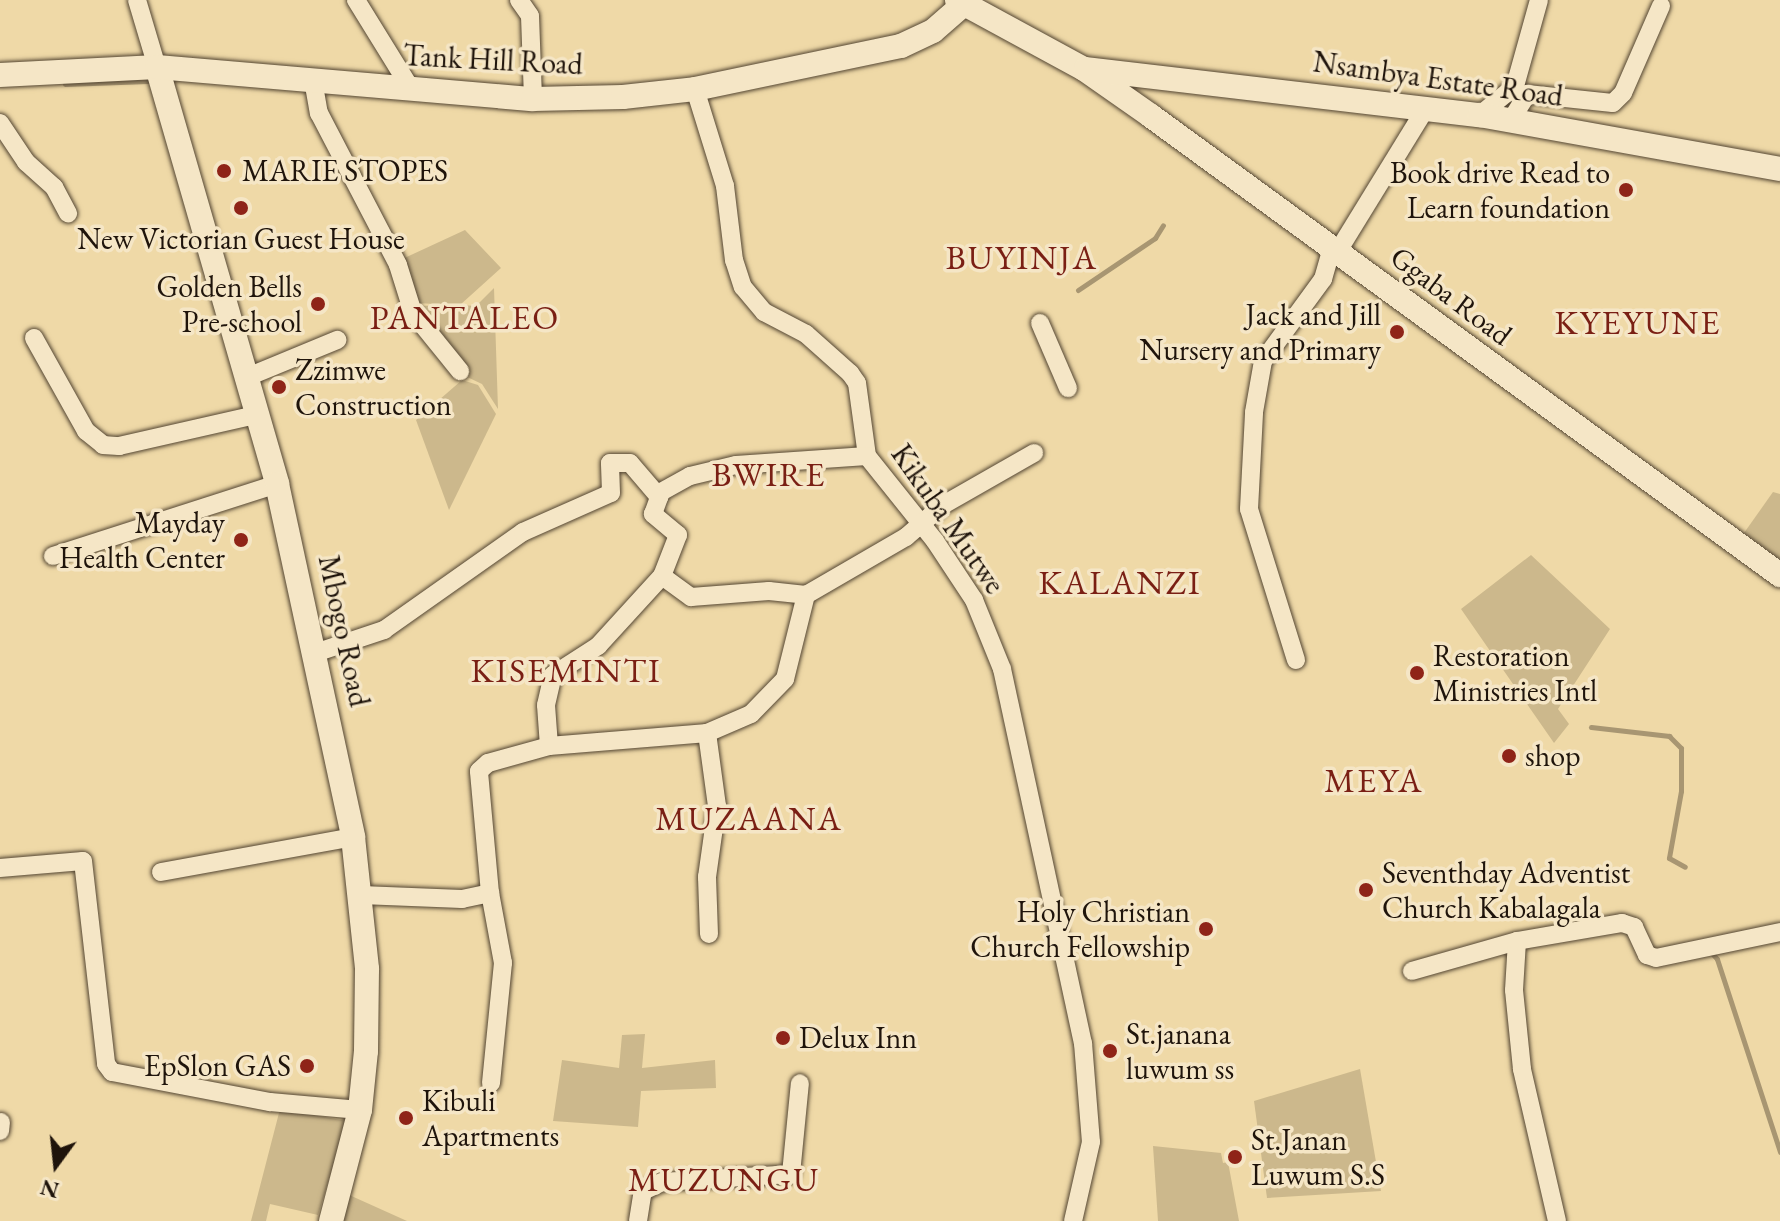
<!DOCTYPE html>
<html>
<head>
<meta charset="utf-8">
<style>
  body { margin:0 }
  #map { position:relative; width:1780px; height:1221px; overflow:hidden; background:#efd9a7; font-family:"EB Garamond",serif }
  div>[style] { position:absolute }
  .green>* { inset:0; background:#ccb88c }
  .stream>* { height:5px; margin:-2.5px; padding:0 2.5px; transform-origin:2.5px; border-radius:2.5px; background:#a89672 }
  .roads { filter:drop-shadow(0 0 2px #534532) drop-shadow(0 0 2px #534532) }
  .street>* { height:18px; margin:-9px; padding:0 9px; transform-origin:9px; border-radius:9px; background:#f5e6c6 }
  .secondary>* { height:24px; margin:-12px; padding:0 12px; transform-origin:12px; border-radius:12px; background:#f5e6c6 }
  .dots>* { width:22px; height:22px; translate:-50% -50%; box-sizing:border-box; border:4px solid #f5e6c6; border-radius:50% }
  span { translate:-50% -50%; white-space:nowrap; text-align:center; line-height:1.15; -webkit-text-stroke:7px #f5e6c6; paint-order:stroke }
  .street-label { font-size:30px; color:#1f140b }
  .poi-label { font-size:30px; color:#1f140b }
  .left { translate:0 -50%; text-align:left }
  .right { translate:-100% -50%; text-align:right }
  .quarter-label { font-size:34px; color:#7a1f14; letter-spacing:2px }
  .north { position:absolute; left:16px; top:1125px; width:80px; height:80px; -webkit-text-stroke:6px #f5e6c6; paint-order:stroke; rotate:195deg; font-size:22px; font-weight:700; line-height:32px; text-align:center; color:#1f140b }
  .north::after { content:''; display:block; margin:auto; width:28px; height:36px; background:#1f140b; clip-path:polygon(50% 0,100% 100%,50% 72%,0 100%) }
</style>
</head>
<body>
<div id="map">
  <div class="green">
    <i style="clip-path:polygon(465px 230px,501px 268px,460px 305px,476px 306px,494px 288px,498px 409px,482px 384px,465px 376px,417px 306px,452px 305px,417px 303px,398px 261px)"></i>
    <i style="clip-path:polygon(462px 380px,478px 385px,496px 414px,449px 510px,416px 420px)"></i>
    <i style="clip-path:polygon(1773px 492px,1780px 494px,1780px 560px,1744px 533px)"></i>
    <i style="clip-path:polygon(1531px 555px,1610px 629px,1558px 709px,1569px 724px,1554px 743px,1461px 609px)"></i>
    <i style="clip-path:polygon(645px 1034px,642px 1068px,715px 1060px,716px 1088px,641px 1091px,638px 1127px,553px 1121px,562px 1060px,619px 1068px,622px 1035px)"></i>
    <i style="clip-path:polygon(1360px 1069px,1381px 1191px,1267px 1198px,1254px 1101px)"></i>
    <i style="clip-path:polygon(280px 1109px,347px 1121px,318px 1215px,270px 1204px,266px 1221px,251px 1221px)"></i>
    <i style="clip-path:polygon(1153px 1146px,1221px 1153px,1223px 1163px,1228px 1162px,1239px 1221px,1158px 1221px)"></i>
    <i style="clip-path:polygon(347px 1194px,407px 1221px,341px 1221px)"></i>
  </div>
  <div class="stream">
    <i style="left:65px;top:84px;width:83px;rotate:-2.1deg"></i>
    <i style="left:1078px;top:290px;width:93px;rotate:-34deg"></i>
    <i style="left:1155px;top:238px;width:15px;rotate:-58deg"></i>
    <i style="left:1591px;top:727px;width:79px;rotate:6.6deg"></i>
    <i style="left:1669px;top:736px;width:17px;rotate:45deg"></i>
    <i style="left:1681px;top:748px;width:43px;rotate:90deg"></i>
    <i style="left:1681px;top:791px;width:68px;rotate:100.2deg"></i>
    <i style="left:1669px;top:858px;width:18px;rotate:29deg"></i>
    <i style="left:1709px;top:950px;width:12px;rotate:48deg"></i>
    <i style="left:1717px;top:959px;width:203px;rotate:71.9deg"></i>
  </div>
  <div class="roads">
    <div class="street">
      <i style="left:137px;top:0;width:70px;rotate:73.4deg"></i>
      <i style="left:356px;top:0;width:105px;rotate:58.3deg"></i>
      <i style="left:519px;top:0;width:19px;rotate:55deg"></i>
      <i style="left:530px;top:16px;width:83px;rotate:87.9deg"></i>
      <i style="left:313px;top:80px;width:34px;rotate:80deg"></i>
      <i style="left:319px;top:113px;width:171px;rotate:62.5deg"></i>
      <i style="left:398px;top:265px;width:50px;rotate:72.6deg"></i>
      <i style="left:413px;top:313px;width:75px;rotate:51deg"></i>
      <i style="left:695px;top:89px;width:102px;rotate:72.8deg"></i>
      <i style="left:725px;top:186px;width:75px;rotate:83.1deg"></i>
      <i style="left:734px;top:260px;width:28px;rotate:72deg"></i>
      <i style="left:743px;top:287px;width:33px;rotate:50deg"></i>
      <i style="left:764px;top:312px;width:47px;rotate:27.6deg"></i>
      <i style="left:806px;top:334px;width:59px;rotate:41.6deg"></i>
      <i style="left:850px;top:373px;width:12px;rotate:55deg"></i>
      <i style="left:857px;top:383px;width:74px;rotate:82.2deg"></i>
      <i style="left:867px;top:456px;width:109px;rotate:51.3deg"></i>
      <i style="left:935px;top:541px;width:71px;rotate:56.5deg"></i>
      <i style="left:974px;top:600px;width:74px;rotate:67.9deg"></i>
      <i style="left:1002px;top:669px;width:383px;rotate:77.8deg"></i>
      <i style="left:1083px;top:1043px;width:99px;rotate:85.4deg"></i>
      <i style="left:1091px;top:1142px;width:81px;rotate:102.8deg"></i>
      <i style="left:1480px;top:115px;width:45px;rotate:-39.6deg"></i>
      <i style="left:1515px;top:86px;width:89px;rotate:-74.4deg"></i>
      <i style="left:1511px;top:120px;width:31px;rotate:-58deg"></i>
      <i style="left:1527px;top:94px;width:86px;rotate:6deg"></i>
      <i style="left:1613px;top:103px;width:14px;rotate:-45deg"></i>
      <i style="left:1623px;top:93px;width:95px;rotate:-66.4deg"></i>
      <i style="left:0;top:123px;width:47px;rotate:56.3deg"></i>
      <i style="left:26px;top:162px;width:38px;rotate:42deg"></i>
      <i style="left:54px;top:187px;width:30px;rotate:62deg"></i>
      <i style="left:1338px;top:251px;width:168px;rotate:-58.4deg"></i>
      <i style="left:1040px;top:323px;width:71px;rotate:66.7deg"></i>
      <i style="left:34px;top:338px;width:107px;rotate:60.8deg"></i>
      <i style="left:86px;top:431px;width:22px;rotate:39deg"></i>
      <i style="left:103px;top:445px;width:16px;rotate:4deg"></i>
      <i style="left:119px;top:446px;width:140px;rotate:-12.8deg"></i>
      <i style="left:245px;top:378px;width:100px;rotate:-22.4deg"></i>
      <i style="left:53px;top:556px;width:235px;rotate:-17.8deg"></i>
      <i style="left:662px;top:576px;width:36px;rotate:36deg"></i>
      <i style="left:691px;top:597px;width:78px;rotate:-4.4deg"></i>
      <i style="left:769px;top:591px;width:37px;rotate:6deg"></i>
      <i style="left:318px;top:652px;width:70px;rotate:-18.4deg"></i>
      <i style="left:384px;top:630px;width:170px;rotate:-35.2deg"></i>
      <i style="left:523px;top:532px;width:96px;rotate:-23.9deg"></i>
      <i style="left:611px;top:493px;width:30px;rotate:-92deg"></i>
      <i style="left:610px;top:463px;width:20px"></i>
      <i style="left:630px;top:463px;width:45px;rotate:49.5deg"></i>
      <i style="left:1296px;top:660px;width:158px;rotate:-107.3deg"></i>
      <i style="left:1249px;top:509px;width:97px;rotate:-87deg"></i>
      <i style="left:1254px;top:412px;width:52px;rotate:-80deg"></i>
      <i style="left:1263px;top:361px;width:102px;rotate:-53.8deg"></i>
      <i style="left:1323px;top:279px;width:32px;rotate:-74deg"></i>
      <i style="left:707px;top:733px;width:74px;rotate:82.2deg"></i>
      <i style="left:717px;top:806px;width:72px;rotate:98deg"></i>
      <i style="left:707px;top:877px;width:57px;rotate:88deg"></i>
      <i style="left:549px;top:746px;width:41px;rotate:-94.2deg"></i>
      <i style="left:546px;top:705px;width:31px;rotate:-77deg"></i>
      <i style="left:553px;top:675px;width:54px;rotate:-32.8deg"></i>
      <i style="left:598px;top:646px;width:95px;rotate:-47.6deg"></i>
      <i style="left:662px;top:576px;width:44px;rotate:-68.7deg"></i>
      <i style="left:678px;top:535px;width:33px;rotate:-140deg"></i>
      <i style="left:653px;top:514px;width:23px;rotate:-70deg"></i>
      <i style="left:661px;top:492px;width:33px;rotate:-29deg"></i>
      <i style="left:690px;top:476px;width:47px;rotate:-13.4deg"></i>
      <i style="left:736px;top:465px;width:131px;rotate:-3.9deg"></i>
      <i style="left:0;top:868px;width:83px;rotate:-4.8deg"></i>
      <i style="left:83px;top:861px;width:204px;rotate:83.5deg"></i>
      <i style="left:106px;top:1064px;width:10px;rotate:53deg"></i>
      <i style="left:112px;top:1072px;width:161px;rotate:10.8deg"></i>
      <i style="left:270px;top:1102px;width:90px;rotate:5.1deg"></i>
      <i style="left:161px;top:872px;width:195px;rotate:-10.3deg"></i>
      <i style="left:361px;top:895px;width:101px;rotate:2.3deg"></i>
      <i style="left:462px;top:899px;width:29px;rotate:-12deg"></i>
      <i style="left:1412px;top:971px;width:109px;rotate:-15.9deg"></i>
      <i style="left:491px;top:1083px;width:121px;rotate:-84.3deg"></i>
      <i style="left:503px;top:963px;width:71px;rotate:-100.5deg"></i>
      <i style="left:490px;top:893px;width:122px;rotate:-95.2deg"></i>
      <i style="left:479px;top:771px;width:12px;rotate:-42deg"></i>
      <i style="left:488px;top:763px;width:63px;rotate:-15.6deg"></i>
      <i style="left:549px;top:746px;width:159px;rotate:-4.7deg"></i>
      <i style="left:707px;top:733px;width:48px;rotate:-23.4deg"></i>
      <i style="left:751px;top:714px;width:49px;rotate:-45.8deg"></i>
      <i style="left:785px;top:679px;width:87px;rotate:-76deg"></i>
      <i style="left:806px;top:595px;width:116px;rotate:-30.1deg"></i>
      <i style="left:906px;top:537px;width:49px;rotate:-40.9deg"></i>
      <i style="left:943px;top:505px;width:105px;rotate:-29.7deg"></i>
      <i style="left:0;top:1131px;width:9px;rotate:-84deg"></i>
      <i style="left:638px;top:1221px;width:30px;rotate:-81deg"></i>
      <i style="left:643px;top:1191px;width:21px;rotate:-25deg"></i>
      <i style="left:662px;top:1182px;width:129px;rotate:-3.5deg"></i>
      <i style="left:791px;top:1174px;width:91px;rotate:-84.4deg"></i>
      <i style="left:1557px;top:1221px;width:156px;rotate:-103deg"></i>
      <i style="left:1522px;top:1069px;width:79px;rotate:-95.8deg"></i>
      <i style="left:1514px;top:990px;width:49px;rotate:-86.5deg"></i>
      <i style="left:1517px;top:941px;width:107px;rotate:-9.7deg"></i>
      <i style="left:1622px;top:923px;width:13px;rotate:18deg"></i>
      <i style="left:1634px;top:927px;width:31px;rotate:65deg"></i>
      <i style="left:1647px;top:955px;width:9px;rotate:18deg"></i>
      <i style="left:1656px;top:958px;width:127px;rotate:-11.8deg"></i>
    </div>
    <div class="secondary">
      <i style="left:957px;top:0;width:145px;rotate:28.5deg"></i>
      <i style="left:1084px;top:69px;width:82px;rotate:35deg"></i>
      <i style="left:1151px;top:116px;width:779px;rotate:36.12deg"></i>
      <i style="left:157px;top:67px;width:434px;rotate:73.9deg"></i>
      <i style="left:277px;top:484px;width:361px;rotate:77.8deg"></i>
      <i style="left:353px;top:837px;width:133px;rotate:83.9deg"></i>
      <i style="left:367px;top:969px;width:82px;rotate:90.7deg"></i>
      <i style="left:366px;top:1051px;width:59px;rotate:95.8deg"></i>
      <i style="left:360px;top:1110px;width:115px;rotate:104.6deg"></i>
      <i style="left:1086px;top:69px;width:397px;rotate:6.7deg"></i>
      <i style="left:1480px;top:115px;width:305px;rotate:10.2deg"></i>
      <i style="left:0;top:75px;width:157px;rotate:-2.9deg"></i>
      <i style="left:157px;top:67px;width:377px;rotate:4.9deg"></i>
      <i style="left:533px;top:99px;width:90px;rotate:-1.3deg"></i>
      <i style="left:623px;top:97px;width:72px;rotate:-6.3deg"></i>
      <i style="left:695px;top:89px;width:210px;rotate:-11.8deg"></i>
      <i style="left:901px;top:46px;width:35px;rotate:-25deg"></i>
      <i style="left:933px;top:31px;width:43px;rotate:-41.2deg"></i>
    </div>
  </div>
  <div class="dots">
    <i style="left:224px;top:171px;background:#8f2418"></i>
    <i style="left:1626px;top:190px;background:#8f2418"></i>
    <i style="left:241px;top:208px;background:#8f2418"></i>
    <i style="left:318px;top:304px;background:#8f2418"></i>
    <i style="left:1397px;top:332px;background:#8f2418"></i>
    <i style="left:279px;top:387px;background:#8f2418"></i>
    <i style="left:241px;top:540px;background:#8f2418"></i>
    <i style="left:1417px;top:673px;background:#8f2418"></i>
    <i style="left:1509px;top:756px;background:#8f2418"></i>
    <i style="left:1366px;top:890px;background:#8f2418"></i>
    <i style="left:1206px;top:929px;background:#8f2418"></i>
    <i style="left:783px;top:1038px;background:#8f2418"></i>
    <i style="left:1110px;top:1051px;background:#8f2418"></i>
    <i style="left:307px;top:1066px;background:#8f2418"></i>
    <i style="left:406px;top:1118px;background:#8f2418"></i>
    <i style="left:1235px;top:1157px;background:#8f2418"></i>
  </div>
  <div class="street-label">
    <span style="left:493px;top:60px;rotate:3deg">Tank Hill Road</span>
    <span style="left:1438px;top:79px;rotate:8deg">Nsambya Estate Road</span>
    <span style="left:1451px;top:296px;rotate:37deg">Ggaba Road</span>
    <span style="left:948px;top:519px;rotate:55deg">Kikuba Mutwe</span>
    <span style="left:344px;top:631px;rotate:78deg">Mbogo Road</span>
  </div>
  <div class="poi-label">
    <span class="left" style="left:242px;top:171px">MARIE STOPES</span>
    <span class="right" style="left:1610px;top:190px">Book drive Read to<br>Learn foundation</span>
    <span style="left:241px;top:239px">New Victorian Guest House</span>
    <span class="right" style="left:302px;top:304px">Golden Bells<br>Pre-school</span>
    <span class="right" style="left:1381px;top:332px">Jack and Jill<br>Nursery and Primary</span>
    <span class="left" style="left:295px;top:387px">Zzimwe<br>Construction</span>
    <span class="right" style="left:225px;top:540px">Mayday<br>Health Center</span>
    <span class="left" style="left:1433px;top:673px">Restoration<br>Ministries Intl</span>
    <span class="left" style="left:1525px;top:756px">shop</span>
    <span class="left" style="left:1382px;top:890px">Seventhday Adventist<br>Church Kabalagala</span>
    <span class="right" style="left:1190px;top:929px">Holy Christian<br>Church Fellowship</span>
    <span class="left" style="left:1126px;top:1051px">St.janana<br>luwum ss</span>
    <span class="left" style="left:799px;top:1038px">Delux Inn</span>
    <span class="right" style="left:291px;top:1066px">EpSlon GAS</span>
    <span class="left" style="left:422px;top:1118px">Kibuli<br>Apartments</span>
    <span class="left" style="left:1251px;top:1157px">St.Janan<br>Luwum S.S</span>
  </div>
  <div class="quarter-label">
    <span style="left:1022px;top:258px">BUYINJA</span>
    <span style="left:465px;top:318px">PANTALEO</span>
    <span style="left:1638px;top:323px">KYEYUNE</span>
    <span style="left:769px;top:475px">BWIRE</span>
    <span style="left:1120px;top:583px">KALANZI</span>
    <span style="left:566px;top:671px">KISEMINTI</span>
    <span style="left:1374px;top:781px">MEYA</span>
    <span style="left:749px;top:819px">MUZAANA</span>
    <span style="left:724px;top:1180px">MUZUNGU</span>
  </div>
  <div class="north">N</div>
</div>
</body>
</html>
